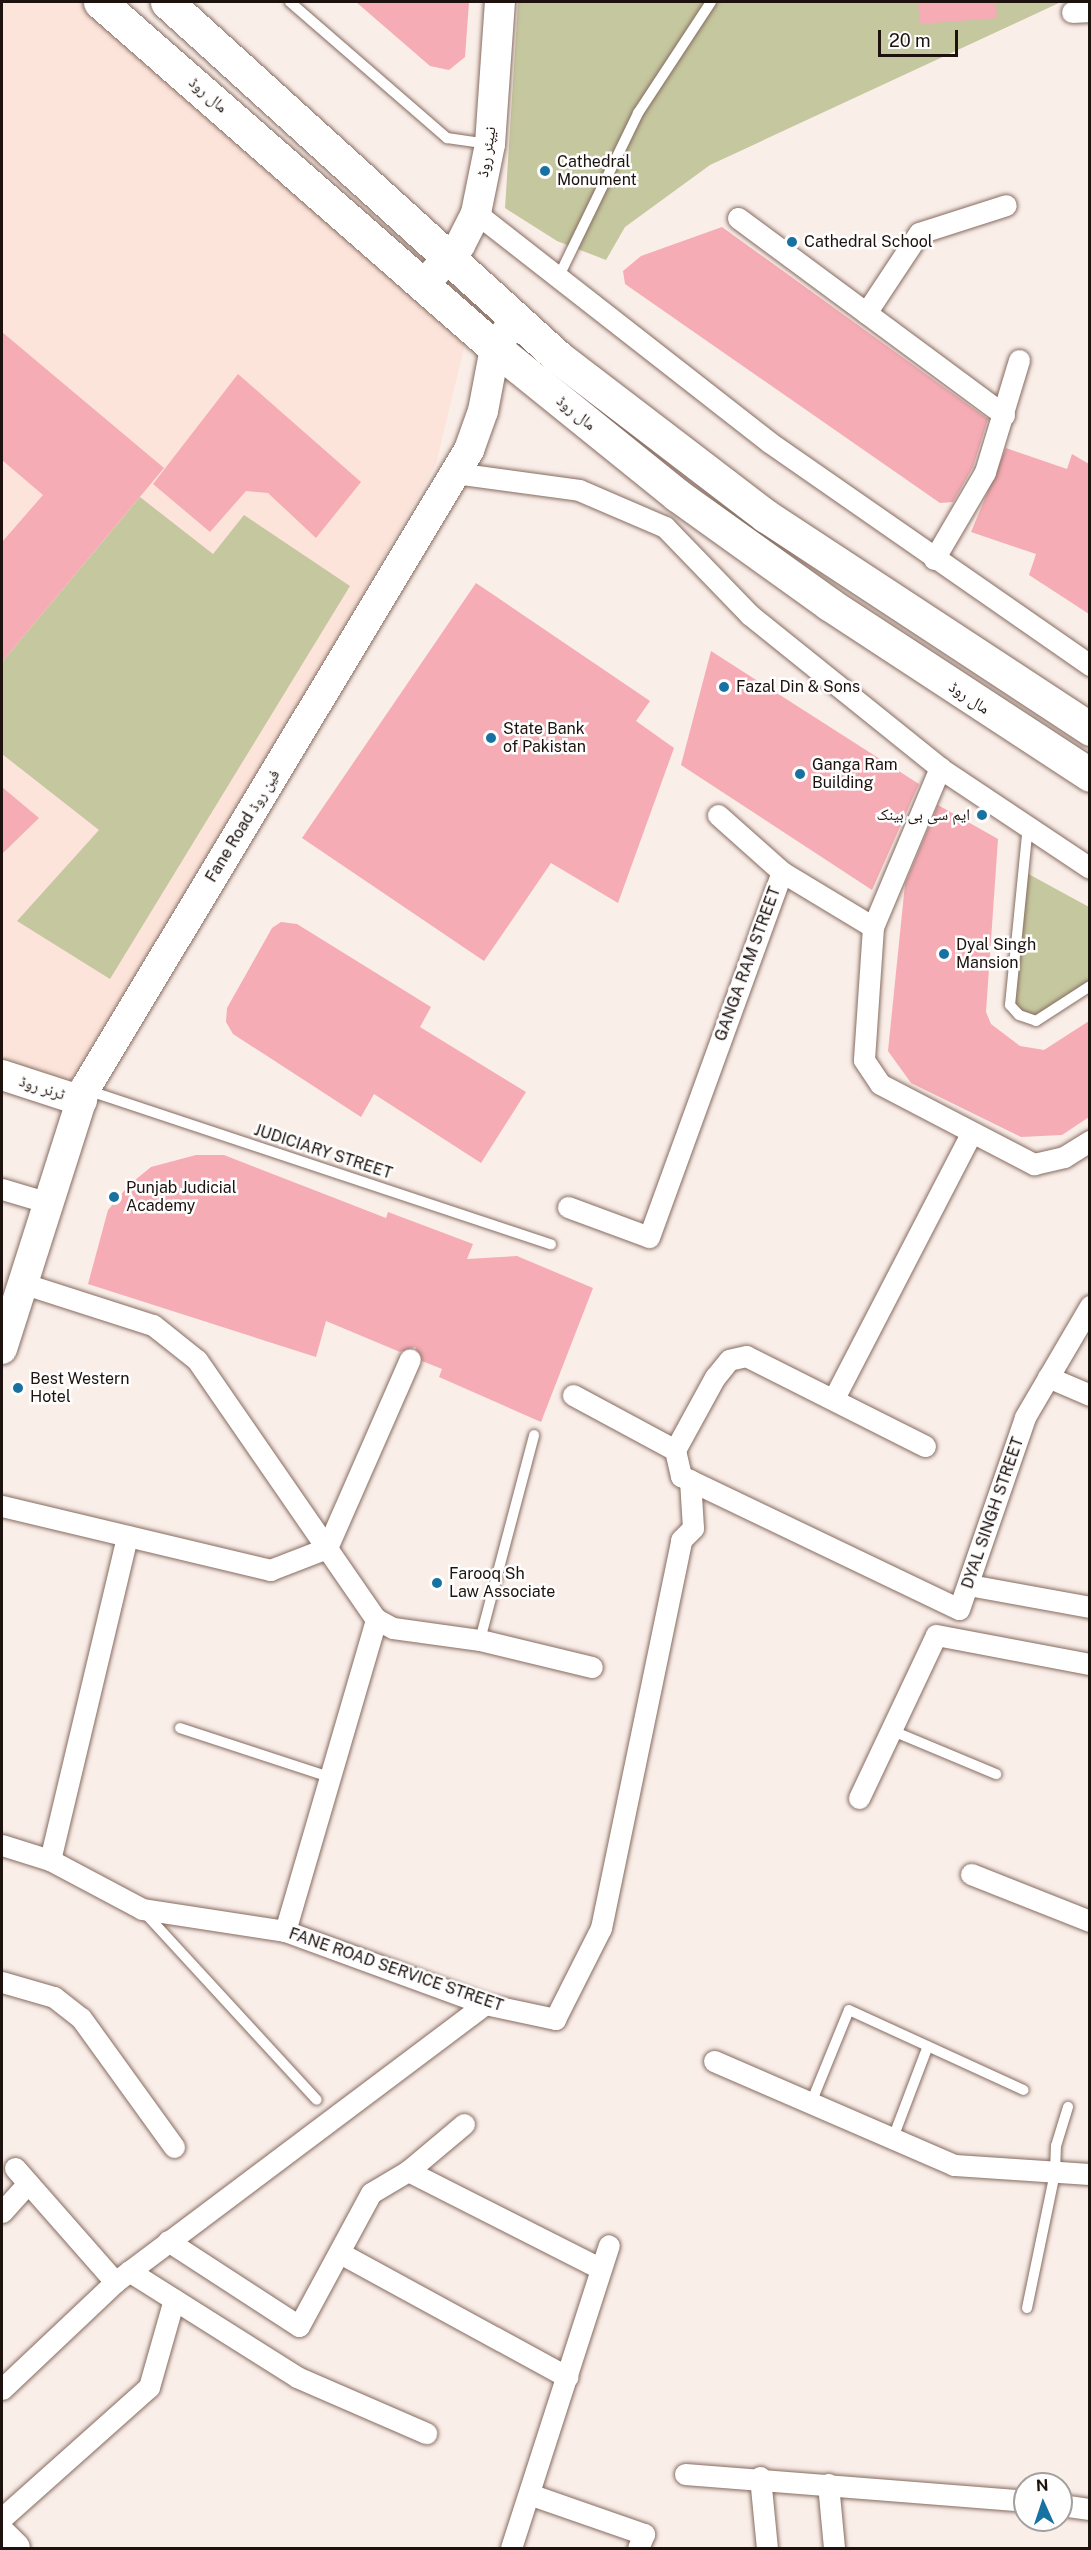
<!DOCTYPE html>
<html>
<head>
<meta charset="utf-8">
<style>
  body { margin:0 }
  #map { position:relative; width:1091px; height:2550px; overflow:hidden; background:#faeee9; font-family:"Public Sans","Noto Naskh Arabic",sans-serif }
  div>[style] { position:absolute }
  .built>* { inset:0; background:#fce4db }
  .green>* { inset:0; background:#c5c79f }
  .building>* { inset:0; background:#f5acb5 }
  .roads { filter:drop-shadow(0 0 2px #866c60) drop-shadow(0 0 2px #866c60) }
  .lane>* { height:10px; margin:-5px; padding:0 5px; transform-origin:5px; border-radius:5px; background:#fff }
  .street>* { height:21px; margin:-10.5px; padding:0 10.5px; transform-origin:10.5px; border-radius:10.5px; background:#fff }
  .secondary>* { height:30px; margin:-15px; padding:0 15px; transform-origin:15px; border-radius:15px; background:#fff }
  .primary>* { height:33px; margin:-16.5px; padding:0 16.5px; transform-origin:16.5px; border-radius:16.5px; background:#fff }
  .dots>* { width:16px; height:16px; translate:-50% -50%; box-sizing:border-box; border:3px solid #fefefe; border-radius:50% }
  span { translate:-50% -50%; white-space:nowrap; text-align:center; line-height:1.15; -webkit-text-stroke:5px #fefefe; paint-order:stroke }
  .street-label { font-size:16px; color:#1d120e }
  .poi-label { font-size:16px; color:#1d120e }
  .left { translate:0 -50%; text-align:left }
  .right { translate:-100% -50%; text-align:right }
  .frame { position:absolute; inset:0; border:3px solid #1d120e; pointer-events:none }
  .north { position:absolute; left:1013px; top:2472px; width:60px; height:60px; box-sizing:border-box; background:#fefefe; border:2px solid #a4a09e; border-radius:50%; rotate:357deg; font-size:16px; font-weight:700; line-height:24px; text-align:center; color:#1d120e }
  .north::after { content:''; display:block; margin:auto; width:21px; height:27px; background:#1872a1; clip-path:polygon(50% 0,100% 100%,50% 72%,0 100%) }
  .scale { position:absolute; left:878px; top:30px; width:80px; height:27px; box-sizing:border-box; border:3px solid #1d120e; border-top:0; padding-left:8px; font-size:18px; line-height:21px; white-space:nowrap; color:#1d120e; -webkit-text-stroke:4px #fefefe; paint-order:stroke }
</style>
</head>
<body>
<div id="map">
  <div class="built">
    <i style="clip-path:polygon(2px 2px,95px 2px,465px 344px,436px 464px,85px 1089px,2px 1065px)"></i>
  </div>
  <div class="green">
    <i style="clip-path:polygon(518px 2px,1061px 2px,710px 165px,625px 227px,606px 260px,557px 241px,505px 208px)"></i>
    <i style="clip-path:polygon(140px 497px,213px 554px,244px 515px,350px 586px,110px 979px,17px 921px,99px 830px,2px 754px,2px 662px)"></i>
    <i style="clip-path:polygon(1023px 871px,1089px 907px,1089px 986px,1036px 1021px,1010px 1005px)"></i>
  </div>
  <div class="building">
    <i style="clip-path:polygon(356px 2px,469px 2px,465px 57px,449px 70px,430px 66px)"></i>
    <i style="clip-path:polygon(918px 2px,996px 2px,997px 18px,920px 24px)"></i>
    <i style="clip-path:polygon(722px 227px,988px 419px,973px 467px,953px 502px,940px 503px,625px 284px,623px 271px,641px 256px)"></i>
    <i style="clip-path:polygon(2px 332px,164px 468px,2px 662px,2px 542px,43px 495px,2px 460px)"></i>
    <i style="clip-path:polygon(238px 374px,361px 482px,316px 538px,268px 493px,246px 491px,210px 532px,153px 484px)"></i>
    <i style="clip-path:polygon(1006px 448px,1067px 469px,1072px 454px,1089px 464px,1089px 614px,1029px 575px,1036px 554px,971px 532px)"></i>
    <i style="clip-path:polygon(476px 583px,650px 701px,636px 721px,674px 748px,618px 903px,551px 863px,484px 961px,302px 838px)"></i>
    <i style="clip-path:polygon(711px 651px,919px 784px,872px 890px,681px 765px)"></i>
    <i style="clip-path:polygon(2px 787px,39px 818px,2px 854px)"></i>
    <i style="clip-path:polygon(938px 805px,998px 839px,986px 1012px,991px 1024px,1020px 1046px,1044px 1050px,1089px 1021px,1089px 1117px,1062px 1135px,1021px 1137px,911px 1083px,888px 1051px,905px 884px)"></i>
    <i style="clip-path:polygon(281px 922px,297px 924px,431px 1007px,420px 1027px,526px 1092px,481px 1163px,374px 1094px,361px 1117px,233px 1034px,226px 1022px,227px 1008px,272px 928px)"></i>
    <i style="clip-path:polygon(196px 1155px,224px 1155px,386px 1218px,388px 1212px,473px 1244px,467px 1259px,517px 1256px,593px 1288px,541px 1422px,439px 1377px,442px 1369px,422px 1361px,415px 1347px,400px 1352px,326px 1321px,316px 1357px,88px 1284px,108px 1210px,129px 1185px,151px 1167px)"></i>
  </div>
  <div class="roads">
    <div class="lane">
      <i style="left:290px;top:2px;width:208px;rotate:40.9deg"></i>
      <i style="left:447px;top:138px;width:41px;rotate:8.3deg"></i>
      <i style="left:559px;top:276px;width:181px;rotate:-64.1deg"></i>
      <i style="left:638px;top:113px;width:133px;rotate:-56.7deg"></i>
      <i style="left:1028px;top:825px;width:181px;rotate:95.7deg"></i>
      <i style="left:1010px;top:1005px;width:13px;rotate:48deg"></i>
      <i style="left:1019px;top:1015px;width:18px;rotate:19deg"></i>
      <i style="left:1036px;top:1021px;width:64px;rotate:-32.9deg"></i>
      <i style="left:87px;top:1090px;width:489px;rotate:18.4deg"></i>
      <i style="left:480px;top:1640px;width:212px;rotate:-75.2deg"></i>
      <i style="left:180px;top:1728px;width:157px;rotate:18.2deg"></i>
      <i style="left:893px;top:1731px;width:112px;rotate:22.7deg"></i>
      <i style="left:144px;top:1912px;width:255px;rotate:47.4deg"></i>
      <i style="left:811px;top:2103px;width:100px;rotate:-67.8deg"></i>
      <i style="left:849px;top:2010px;width:192px;rotate:24.6deg"></i>
      <i style="left:893px;top:2138px;width:98px;rotate:-69.2deg"></i>
      <i style="left:1027px;top:2308px;width:138px;rotate:-78.3deg"></i>
      <i style="left:1055px;top:2173px;width:27px;rotate:-88deg"></i>
      <i style="left:1056px;top:2146px;width:41px;rotate:-72.9deg"></i>
    </div>
    <div class="street">
      <i style="left:1072px;top:12px;width:18px;rotate:-3deg"></i>
      <i style="left:476px;top:213px;width:372px;rotate:38deg"></i>
      <i style="left:769px;top:442px;width:391px;rotate:34.8deg"></i>
      <i style="left:738px;top:218px;width:331px;rotate:36.5deg"></i>
      <i style="left:866px;top:313px;width:96px;rotate:-56.5deg"></i>
      <i style="left:919px;top:233px;width:91px;rotate:-17.8deg"></i>
      <i style="left:455px;top:473px;width:125px;rotate:7.8deg"></i>
      <i style="left:579px;top:490px;width:94px;rotate:23.3deg"></i>
      <i style="left:665px;top:527px;width:122px;rotate:46deg"></i>
      <i style="left:750px;top:615px;width:244px;rotate:38.8deg"></i>
      <i style="left:940px;top:768px;width:180px;rotate:33.7deg"></i>
      <i style="left:934px;top:559px;width:101px;rotate:-59.6deg"></i>
      <i style="left:985px;top:472px;width:117px;rotate:-73.1deg"></i>
      <i style="left:718px;top:815px;width:86px;rotate:41.7deg"></i>
      <i style="left:873px;top:927px;width:133px;rotate:93.9deg"></i>
      <i style="left:864px;top:1060px;width:29px;rotate:56deg"></i>
      <i style="left:880px;top:1084px;width:174px;rotate:27.5deg"></i>
      <i style="left:1034px;top:1164px;width:31px;rotate:-13deg"></i>
      <i style="left:1064px;top:1157px;width:31px;rotate:-32deg"></i>
      <i style="left:2px;top:1189px;width:49px;rotate:16.6deg"></i>
      <i style="left:568px;top:1207px;width:86px;rotate:20.3deg"></i>
      <i style="left:649px;top:1237px;width:388px;rotate:-70deg"></i>
      <i style="left:782px;top:872px;width:106px;rotate:31.1deg"></i>
      <i style="left:873px;top:927px;width:173px;rotate:-67.2deg"></i>
      <i style="left:25px;top:1284px;width:134px;rotate:17.8deg"></i>
      <i style="left:153px;top:1325px;width:56px;rotate:38.5deg"></i>
      <i style="left:197px;top:1360px;width:315px;rotate:55.4deg"></i>
      <i style="left:376px;top:1619px;width:19px;rotate:28deg"></i>
      <i style="left:393px;top:1628px;width:88px;rotate:7.9deg"></i>
      <i style="left:480px;top:1640px;width:115px;rotate:13.6deg"></i>
      <i style="left:1048px;top:1377px;width:46px;rotate:23.2deg"></i>
      <i style="left:573px;top:1395px;width:116px;rotate:28.3deg"></i>
      <i style="left:834px;top:1398px;width:297px;rotate:-62.6deg"></i>
      <i style="left:925px;top:1446px;width:200px;rotate:-153.3deg"></i>
      <i style="left:746px;top:1356px;width:17px;rotate:167deg"></i>
      <i style="left:729px;top:1360px;width:22px;rotate:129deg"></i>
      <i style="left:715px;top:1377px;width:83px;rotate:118.7deg"></i>
      <i style="left:675px;top:1450px;width:27px;rotate:77deg"></i>
      <i style="left:681px;top:1476px;width:308px;rotate:25.6deg"></i>
      <i style="left:959px;top:1609px;width:203px;rotate:-71deg"></i>
      <i style="left:1025px;top:1417px;width:129px;rotate:-59.6deg"></i>
      <i style="left:2px;top:1506px;width:276px;rotate:13.4deg"></i>
      <i style="left:270px;top:1570px;width:61px;rotate:-21.1deg"></i>
      <i style="left:327px;top:1548px;width:206px;rotate:-66.3deg"></i>
      <i style="left:969px;top:1585px;width:123px;rotate:10.3deg"></i>
      <i style="left:859px;top:1798px;width:180px;rotate:-64.7deg"></i>
      <i style="left:936px;top:1635px;width:157px;rotate:10.7deg"></i>
      <i style="left:2px;top:1845px;width:50px;rotate:17.4deg"></i>
      <i style="left:50px;top:1860px;width:104px;rotate:28deg"></i>
      <i style="left:142px;top:1909px;width:145px;rotate:8.7deg"></i>
      <i style="left:285px;top:1931px;width:213px;rotate:20.1deg"></i>
      <i style="left:485px;top:2004px;width:72px;rotate:12.1deg"></i>
      <i style="left:555px;top:2019px;width:102px;rotate:-63.2deg"></i>
      <i style="left:601px;top:1928px;width:396px;rotate:-78.3deg"></i>
      <i style="left:681px;top:1540px;width:17px;rotate:-45deg"></i>
      <i style="left:693px;top:1528px;width:48px;rotate:-93.6deg"></i>
      <i style="left:50px;top:1860px;width:333px;rotate:-76.6deg"></i>
      <i style="left:971px;top:1874px;width:128px;rotate:21.6deg"></i>
      <i style="left:285px;top:1931px;width:325px;rotate:-73.7deg"></i>
      <i style="left:2px;top:1982px;width:54px;rotate:16.1deg"></i>
      <i style="left:54px;top:1997px;width:34px;rotate:38deg"></i>
      <i style="left:81px;top:2018px;width:159px;rotate:54.2deg"></i>
      <i style="left:714px;top:2061px;width:262px;rotate:23.4deg"></i>
      <i style="left:954px;top:2165px;width:136px;rotate:3.8deg"></i>
      <i style="left:15px;top:2168px;width:152px;rotate:48.7deg"></i>
      <i style="left:408px;top:2171px;width:216px;rotate:26.9deg"></i>
      <i style="left:2px;top:2212px;width:39px;rotate:-48deg"></i>
      <i style="left:168px;top:2241px;width:156px;rotate:33deg"></i>
      <i style="left:299px;top:2326px;width:151px;rotate:-61.6deg"></i>
      <i style="left:371px;top:2193px;width:43px;rotate:-30.7deg"></i>
      <i style="left:408px;top:2171px;width:73px;rotate:-40deg"></i>
      <i style="left:340px;top:2253px;width:259px;rotate:28.6deg"></i>
      <i style="left:129px;top:2271px;width:199px;rotate:32.2deg"></i>
      <i style="left:297px;top:2377px;width:141px;rotate:23.5deg"></i>
      <i style="left:2px;top:2389px;width:156px;rotate:-43.4deg"></i>
      <i style="left:115px;top:2282px;width:463px;rotate:-36.9deg"></i>
      <i style="left:685px;top:2474px;width:341px;rotate:4.5deg"></i>
      <i style="left:760px;top:2477px;width:71px;rotate:84.4deg"></i>
      <i style="left:828px;top:2484px;width:64px;rotate:84.6deg"></i>
      <i style="left:529px;top:2494px;width:122px;rotate:19.2deg"></i>
      <i style="left:644px;top:2534px;width:15px;rotate:113deg"></i>
      <i style="left:1061px;top:2505px;width:29px;rotate:8deg"></i>
      <i style="left:2px;top:2518px;width:197px;rotate:-41.7deg"></i>
      <i style="left:149px;top:2387px;width:91px;rotate:-74.1deg"></i>
      <i style="left:511px;top:2548px;width:318px;rotate:-72.1deg"></i>
    </div>
    <div class="secondary">
      <i style="left:425px;top:283px;width:52px;rotate:-47.4deg"></i>
      <i style="left:460px;top:245px;width:36px;rotate:-63deg"></i>
      <i style="left:476px;top:213px;width:70px;rotate:-78.5deg"></i>
      <i style="left:490px;top:144px;width:142px;rotate:-86deg"></i>
      <i style="left:2px;top:1075px;width:84px;rotate:18deg"></i>
      <i style="left:2px;top:1349px;width:273px;rotate:-72.3deg"></i>
      <i style="left:85px;top:1089px;width:746px;rotate:-59deg"></i>
      <i style="left:469px;top:450px;width:41px;rotate:-70.3deg"></i>
      <i style="left:483px;top:411px;width:64px;rotate:-79.2deg"></i>
      <i style="left:495px;top:348px;width:35px;rotate:-55deg"></i>
      <i style="left:2px;top:2535px;width:18px;rotate:45deg"></i>
    </div>
    <div class="primary">
      <i style="left:100px;top:2px;width:525px;rotate:41.22deg"></i>
      <i style="left:495px;top:348px;width:234px;rotate:38.9deg"></i>
      <i style="left:677px;top:495px;width:187px;rotate:35.6deg"></i>
      <i style="left:829px;top:604px;width:312px;rotate:33.2deg"></i>
      <i style="left:167px;top:2px;width:530px;rotate:42.24deg"></i>
      <i style="left:559px;top:358px;width:260px;rotate:37.4deg"></i>
      <i style="left:766px;top:516px;width:388px;rotate:33.3deg"></i>
    </div>
  </div>
  <div class="dots">
    <i style="left:545px;top:171px;background:#1872a1"></i>
    <i style="left:792px;top:242px;background:#1872a1"></i>
    <i style="left:724px;top:687px;background:#1872a1"></i>
    <i style="left:491px;top:738px;background:#1872a1"></i>
    <i style="left:800px;top:774px;background:#1872a1"></i>
    <i style="left:982px;top:815px;background:#1872a1"></i>
    <i style="left:944px;top:954px;background:#1872a1"></i>
    <i style="left:114px;top:1197px;background:#1872a1"></i>
    <i style="left:18px;top:1388px;background:#1872a1"></i>
    <i style="left:437px;top:1583px;background:#1872a1"></i>
  </div>
  <div class="street-label">
    <span style="left:208px;top:95px;rotate:41deg">مال روڈ</span>
    <span style="left:487px;top:152px;rotate:-81deg">نیپئر روڈ</span>
    <span style="left:576px;top:413px;rotate:39deg">مال روڈ</span>
    <span style="left:969px;top:698px;rotate:34deg">مال روڈ</span>
    <span style="left:243px;top:826px;rotate:-59deg">Fane Road فین روڈ</span>
    <span style="left:748px;top:964px;rotate:-70deg">GANGA RAM STREET</span>
    <span style="left:42px;top:1088px;rotate:18deg">ٹرنر روڈ</span>
    <span style="left:323px;top:1152px;rotate:18deg">JUDICIARY STREET</span>
    <span style="left:993px;top:1513px;rotate:-71deg">DYAL SINGH STREET</span>
    <span style="left:396px;top:1970px;rotate:19deg">FANE ROAD SERVICE STREET</span>
  </div>
  <div class="poi-label">
    <span class="left" style="left:557px;top:171px">Cathedral<br>Monument</span>
    <span class="left" style="left:804px;top:242px">Cathedral School</span>
    <span class="left" style="left:736px;top:687px">Fazal Din &amp; Sons</span>
    <span class="left" style="left:503px;top:738px">State Bank<br>of Pakistan</span>
    <span class="left" style="left:812px;top:774px">Ganga Ram<br>Building</span>
    <span class="right" style="left:970px;top:815px">ایم سی بی بینک</span>
    <span class="left" style="left:956px;top:954px">Dyal Singh<br>Mansion</span>
    <span class="left" style="left:126px;top:1197px">Punjab Judicial<br>Academy</span>
    <span class="left" style="left:30px;top:1388px">Best Western<br>Hotel</span>
    <span class="left" style="left:449px;top:1583px">Farooq Sh<br>Law Associate</span>
  </div>
  <div class="frame"></div>
  <div class="north">N</div>
  <div class="scale">20 m</div>
</div>
</body>
</html>
